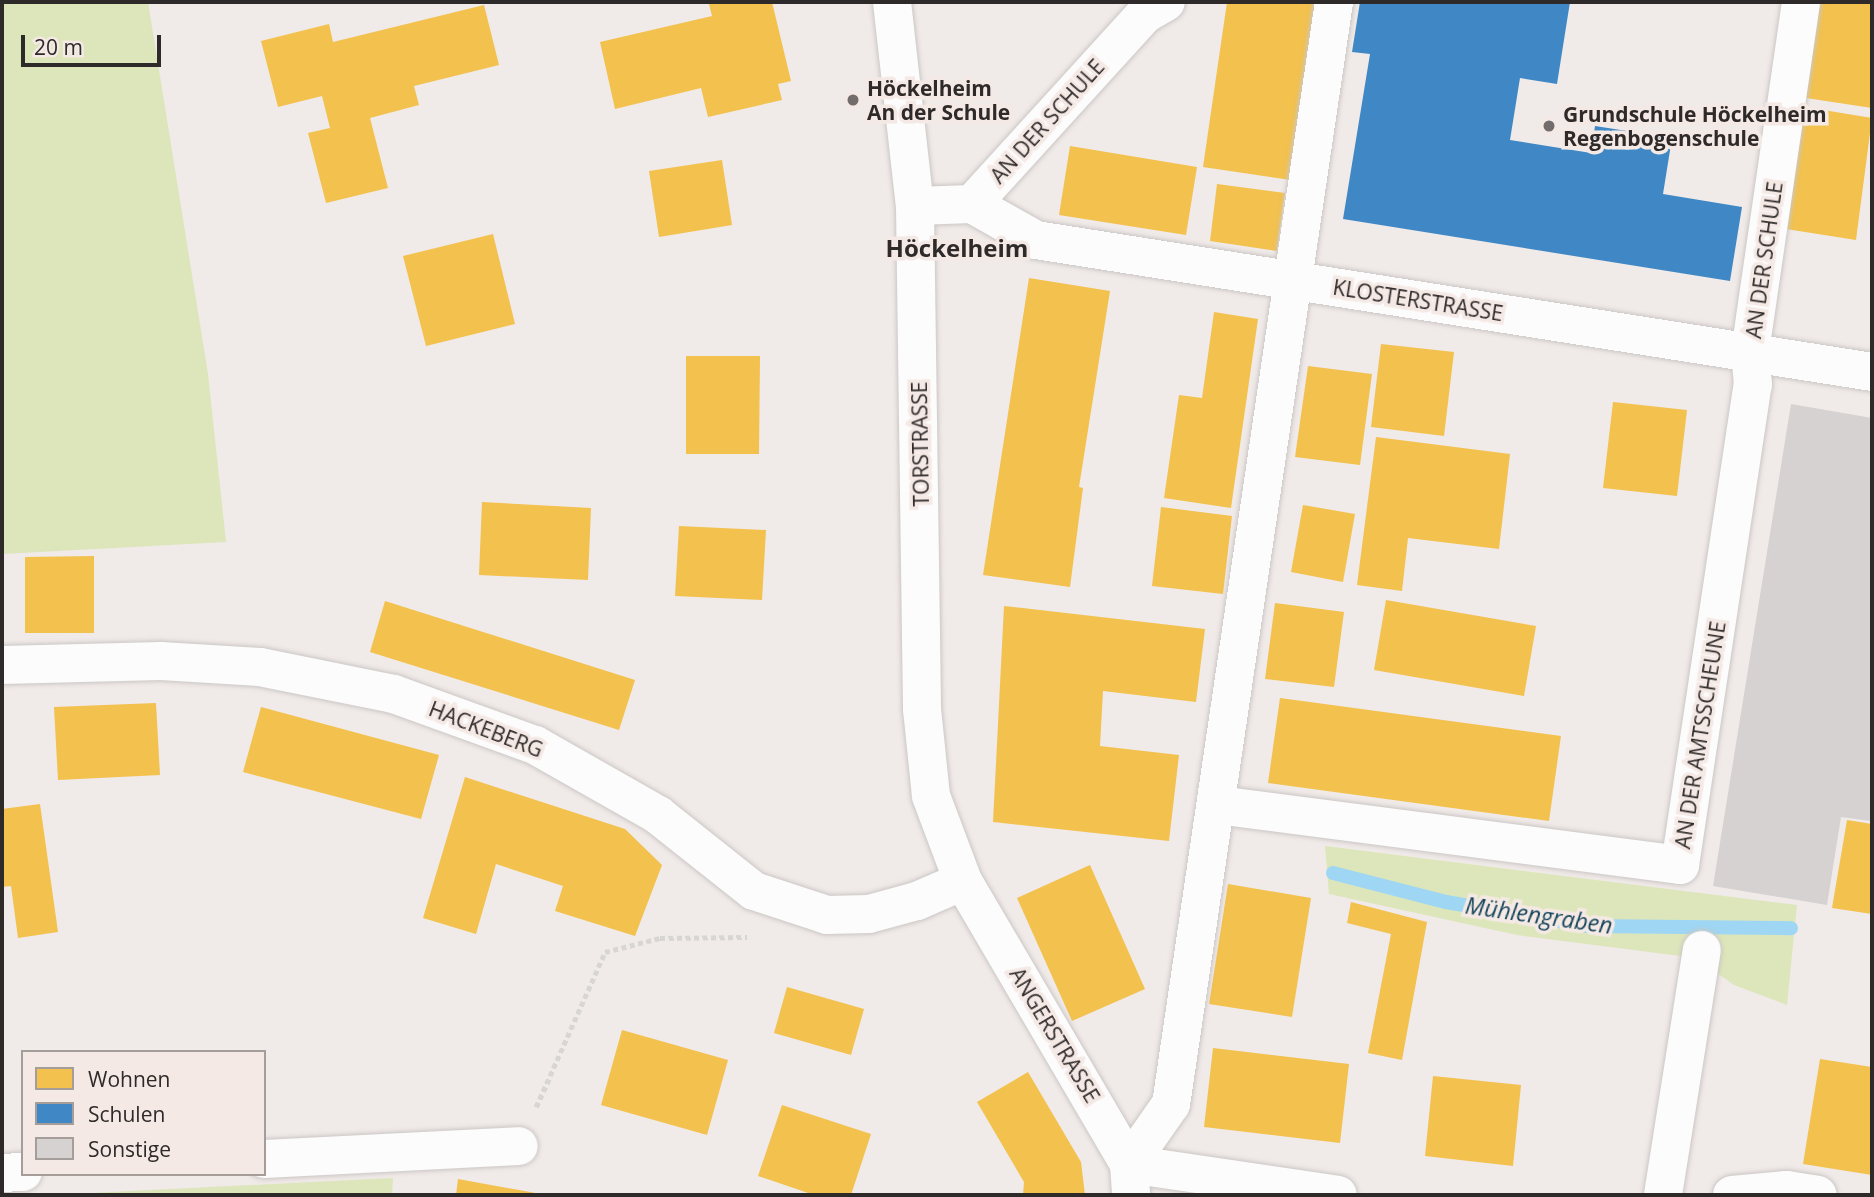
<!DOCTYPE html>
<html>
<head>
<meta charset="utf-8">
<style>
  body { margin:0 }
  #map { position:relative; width:1874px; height:1197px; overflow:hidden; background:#f0eae8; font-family:"Open Sans",sans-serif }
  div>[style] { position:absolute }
  .green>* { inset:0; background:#dde6ba }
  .homes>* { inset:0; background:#f2c14e }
  .schools>* { inset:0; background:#3f88c5 }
  .stream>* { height:14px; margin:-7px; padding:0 7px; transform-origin:7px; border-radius:7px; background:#9ed6f3 }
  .building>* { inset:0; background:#d6d2d2 }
  .path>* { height:4.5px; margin-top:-2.25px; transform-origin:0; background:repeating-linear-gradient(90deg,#d8d6d5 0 5px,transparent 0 8.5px) }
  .roads { filter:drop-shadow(0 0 2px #cbc7c5) drop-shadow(0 0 2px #cbc7c5) }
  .minor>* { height:38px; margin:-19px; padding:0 19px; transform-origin:19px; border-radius:19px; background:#fdfcfc }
  .dots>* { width:19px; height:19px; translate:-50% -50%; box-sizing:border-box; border:4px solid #f4e9e5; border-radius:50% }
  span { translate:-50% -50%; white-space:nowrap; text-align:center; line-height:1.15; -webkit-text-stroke:7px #f4e9e5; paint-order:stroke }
  .poi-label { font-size:21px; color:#2e2a29; font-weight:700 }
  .left { translate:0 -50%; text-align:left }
  .street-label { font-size:21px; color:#2e2a29 }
  .water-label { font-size:23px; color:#15455a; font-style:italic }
  .quarter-label { font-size:24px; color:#2e2a29; font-weight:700 }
  .frame { position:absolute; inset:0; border:4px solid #2e2a29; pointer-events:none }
  .legend { position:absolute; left:21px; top:1050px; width:245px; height:126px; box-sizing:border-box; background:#f4e9e5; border:2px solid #a59d9a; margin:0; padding:9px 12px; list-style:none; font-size:21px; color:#2e2a29 }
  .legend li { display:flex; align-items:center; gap:14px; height:35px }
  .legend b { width:35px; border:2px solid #a59d9a }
  .scale { position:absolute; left:21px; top:35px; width:140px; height:32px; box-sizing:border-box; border:4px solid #2e2a29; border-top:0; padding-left:9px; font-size:21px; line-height:24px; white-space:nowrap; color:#2e2a29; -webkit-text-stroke:5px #f4e9e5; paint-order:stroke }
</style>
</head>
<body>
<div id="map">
  <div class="green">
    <i style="clip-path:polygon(2px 2px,148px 2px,208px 374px,226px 542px,2px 554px)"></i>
    <i style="clip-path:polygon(1325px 846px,1797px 905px,1787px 1005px,1734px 985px,1696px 958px,1517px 935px,1329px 894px)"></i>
    <i style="clip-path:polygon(393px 1178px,392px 1195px,51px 1195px,191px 1188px)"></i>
  </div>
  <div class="homes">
    <i style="clip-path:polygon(721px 2px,772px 2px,791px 81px,778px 84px,782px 100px,708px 117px,701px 88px,615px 109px,600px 42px,712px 16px,709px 4px)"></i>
    <i style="clip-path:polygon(1227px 2px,1317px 2px,1291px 180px,1203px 167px)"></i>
    <i style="clip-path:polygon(1820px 2px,1872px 2px,1872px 108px,1806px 98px)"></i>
    <i style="clip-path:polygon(484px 5px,499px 65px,414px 86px,419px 105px,370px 118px,388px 188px,326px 203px,308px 133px,330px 128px,322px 96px,278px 107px,261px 41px,329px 24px,333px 42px)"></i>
    <i style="clip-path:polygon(1805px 107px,1872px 118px,1856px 240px,1786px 229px)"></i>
    <i style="clip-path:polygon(1070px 146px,1197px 167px,1186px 235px,1059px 215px)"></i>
    <i style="clip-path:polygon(722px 160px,732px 225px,659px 237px,649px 171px)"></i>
    <i style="clip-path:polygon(1217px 184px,1285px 193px,1277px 251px,1210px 241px)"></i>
    <i style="clip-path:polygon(493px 234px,515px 324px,426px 346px,403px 256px)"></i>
    <i style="clip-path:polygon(1029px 278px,1110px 291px,1079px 487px,1083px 488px,1070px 587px,983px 575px)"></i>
    <i style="clip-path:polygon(1214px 312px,1258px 319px,1231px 508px,1164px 498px,1179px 395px,1202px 398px)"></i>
    <i style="clip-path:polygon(1381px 344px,1454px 352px,1444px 436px,1371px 427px)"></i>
    <i style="clip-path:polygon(686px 356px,760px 356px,759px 454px,686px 454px)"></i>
    <i style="clip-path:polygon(1308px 366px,1372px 374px,1360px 465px,1295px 457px)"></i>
    <i style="clip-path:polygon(1613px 402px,1687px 410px,1677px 496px,1603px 488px)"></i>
    <i style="clip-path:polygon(1376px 437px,1510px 454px,1499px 549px,1408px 538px,1402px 591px,1357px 585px)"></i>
    <i style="clip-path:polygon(482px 502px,591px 508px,588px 580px,479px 575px)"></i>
    <i style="clip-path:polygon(1303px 505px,1355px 514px,1343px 582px,1291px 572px)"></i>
    <i style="clip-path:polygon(1161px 507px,1232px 516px,1223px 594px,1152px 586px)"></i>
    <i style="clip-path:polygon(679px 526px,766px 530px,762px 600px,675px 596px)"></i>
    <i style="clip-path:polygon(94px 556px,94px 633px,25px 633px,25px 557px)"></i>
    <i style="clip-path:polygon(1386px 600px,1536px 626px,1524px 696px,1374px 670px)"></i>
    <i style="clip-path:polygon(385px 601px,635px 680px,619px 730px,370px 652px)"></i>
    <i style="clip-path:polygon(1275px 603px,1344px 612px,1334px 687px,1265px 679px)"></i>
    <i style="clip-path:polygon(1004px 606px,1205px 629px,1196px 702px,1103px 691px,1100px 746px,1179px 755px,1169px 841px,993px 822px)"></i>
    <i style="clip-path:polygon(1280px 698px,1561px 736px,1549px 821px,1268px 783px)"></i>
    <i style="clip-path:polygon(156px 703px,160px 775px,58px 780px,54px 707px)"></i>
    <i style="clip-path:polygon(261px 707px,439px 755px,421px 819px,243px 772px)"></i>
    <i style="clip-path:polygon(465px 777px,625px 829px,662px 865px,635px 936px,555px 911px,563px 886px,496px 864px,476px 934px,423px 918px)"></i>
    <i style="clip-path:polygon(40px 804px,58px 932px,18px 938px,11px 886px,2px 887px,2px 809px)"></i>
    <i style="clip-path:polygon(1847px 820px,1872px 824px,1872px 914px,1832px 908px)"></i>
    <i style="clip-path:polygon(1090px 865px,1145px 989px,1072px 1021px,1017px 898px)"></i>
    <i style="clip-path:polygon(1228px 884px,1311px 898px,1292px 1017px,1209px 1004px)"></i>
    <i style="clip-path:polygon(1351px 902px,1427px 922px,1402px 1060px,1368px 1053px,1391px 934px,1347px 923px)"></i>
    <i style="clip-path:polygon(787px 987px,864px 1009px,851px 1055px,774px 1033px)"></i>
    <i style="clip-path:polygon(622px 1030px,728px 1060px,707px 1135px,601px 1105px)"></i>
    <i style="clip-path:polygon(1213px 1048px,1349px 1064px,1340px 1143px,1204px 1127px)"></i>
    <i style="clip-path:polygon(1820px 1059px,1872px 1067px,1872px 1175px,1803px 1164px)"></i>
    <i style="clip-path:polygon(1028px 1072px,1081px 1162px,1085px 1195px,1023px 1195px,1024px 1182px,977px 1102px)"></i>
    <i style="clip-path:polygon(1433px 1076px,1521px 1085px,1513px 1166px,1425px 1156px)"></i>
    <i style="clip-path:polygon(782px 1105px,871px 1134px,851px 1195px,814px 1195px,758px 1176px)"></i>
    <i style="clip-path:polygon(458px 1179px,541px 1194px,541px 1195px,456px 1195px)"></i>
  </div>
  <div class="schools">
    <i style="clip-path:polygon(1360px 2px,1570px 2px,1557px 84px,1520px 78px,1510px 140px,1591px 153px,1595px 126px,1672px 138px,1663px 194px,1742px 207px,1730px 281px,1343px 219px,1370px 54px,1352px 52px)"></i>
  </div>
  <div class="stream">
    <i style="left:1333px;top:873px;width:117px;rotate:14.4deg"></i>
    <i style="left:1446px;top:902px;width:144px;rotate:9.6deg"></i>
    <i style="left:1588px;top:926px;width:203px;rotate:0.6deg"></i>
  </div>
  <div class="building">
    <i style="clip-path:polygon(1791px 404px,1872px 418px,1872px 817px,1871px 821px,1841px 817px,1827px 905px,1713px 886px)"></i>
  </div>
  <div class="path">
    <i style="left:536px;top:1107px;width:170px;rotate:-66deg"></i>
    <i style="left:605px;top:952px;width:57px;rotate:-14.3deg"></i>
    <i style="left:660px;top:938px;width:87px;rotate:-0.7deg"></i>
    <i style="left:536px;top:1107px;width:31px;rotate:-65deg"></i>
  </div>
  <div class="roads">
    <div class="minor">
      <i style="left:892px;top:2px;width:205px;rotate:83.6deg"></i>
      <i style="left:915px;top:206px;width:503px;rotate:89.2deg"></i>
      <i style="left:922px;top:709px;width:87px;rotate:84.1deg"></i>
      <i style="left:931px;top:796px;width:91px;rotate:69.4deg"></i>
      <i style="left:963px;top:881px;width:328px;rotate:59.6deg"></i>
      <i style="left:1129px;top:1164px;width:31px;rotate:86deg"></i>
      <i style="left:1334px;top:2px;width:1114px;rotate:98.41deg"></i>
      <i style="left:1171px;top:1104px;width:73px;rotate:125deg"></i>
      <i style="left:1129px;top:1164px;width:211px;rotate:8.4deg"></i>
      <i style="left:972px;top:204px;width:73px;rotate:29.4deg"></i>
      <i style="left:1036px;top:240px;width:846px;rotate:8.97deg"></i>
      <i style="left:915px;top:206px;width:57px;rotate:-2deg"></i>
      <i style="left:972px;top:204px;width:257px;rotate:-47.7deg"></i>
      <i style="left:1145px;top:14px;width:24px;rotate:-30deg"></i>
      <i style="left:2px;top:665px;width:159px;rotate:-1.4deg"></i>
      <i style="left:161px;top:661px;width:99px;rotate:3.5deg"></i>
      <i style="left:260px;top:667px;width:137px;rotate:11.4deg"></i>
      <i style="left:394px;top:694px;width:150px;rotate:19.9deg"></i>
      <i style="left:535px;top:745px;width:142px;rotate:29.6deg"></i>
      <i style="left:658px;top:815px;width:122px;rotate:38.4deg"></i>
      <i style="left:754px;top:891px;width:77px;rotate:18.2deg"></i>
      <i style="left:827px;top:915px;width:42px;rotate:-1.4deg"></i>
      <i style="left:869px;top:914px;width:50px;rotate:-15.2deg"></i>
      <i style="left:917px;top:901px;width:50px;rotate:-23.5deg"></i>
      <i style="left:1218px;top:805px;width:466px;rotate:7.4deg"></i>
      <i style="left:1680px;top:865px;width:486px;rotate:-81.4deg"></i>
      <i style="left:1753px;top:385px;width:33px;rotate:-95deg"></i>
      <i style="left:1750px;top:352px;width:354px;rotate:-81.7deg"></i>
      <i style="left:264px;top:1159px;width:255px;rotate:-2.9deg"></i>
      <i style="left:2px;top:1173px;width:21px;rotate:-3deg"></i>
      <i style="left:1663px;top:1195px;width:248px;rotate:-81deg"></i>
      <i style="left:1732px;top:1195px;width:55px;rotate:-5.2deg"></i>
      <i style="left:1787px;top:1190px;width:31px;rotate:9deg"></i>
    </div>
  </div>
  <div class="dots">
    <i style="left:853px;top:100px;background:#726d6c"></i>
    <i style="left:1549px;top:126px;background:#726d6c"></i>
  </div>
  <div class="poi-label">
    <span class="left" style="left:867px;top:100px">Höckelheim<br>An der Schule</span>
    <span class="left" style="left:1563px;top:126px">Grundschule Höckelheim<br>Regenbogenschule</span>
  </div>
  <div class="street-label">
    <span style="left:1047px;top:121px;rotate:-48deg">AN DER SCHULE</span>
    <span style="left:1764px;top:260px;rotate:-82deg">AN DER SCHULE</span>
    <span style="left:1418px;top:300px;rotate:9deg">KLOSTERSTRASSE</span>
    <span style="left:920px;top:444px;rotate:-91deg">TORSTRASSE</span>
    <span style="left:486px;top:729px;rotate:21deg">HACKEBERG</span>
    <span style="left:1700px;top:735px;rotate:-81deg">AN DER AMTSSCHEUNE</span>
    <span style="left:1055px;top:1035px;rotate:59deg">ANGERSTRASSE</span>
  </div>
  <div class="water-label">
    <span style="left:1539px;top:915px;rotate:8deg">Mühlengraben</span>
  </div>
  <div class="quarter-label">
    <span style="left:957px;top:248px">Höckelheim</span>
  </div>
  <div class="frame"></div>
  <ul class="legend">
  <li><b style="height:19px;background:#f2c14e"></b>Wohnen</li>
  <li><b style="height:19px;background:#3f88c5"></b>Schulen</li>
  <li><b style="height:19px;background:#d6d2d2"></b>Sonstige</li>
  </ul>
  <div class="scale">20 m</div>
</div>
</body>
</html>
